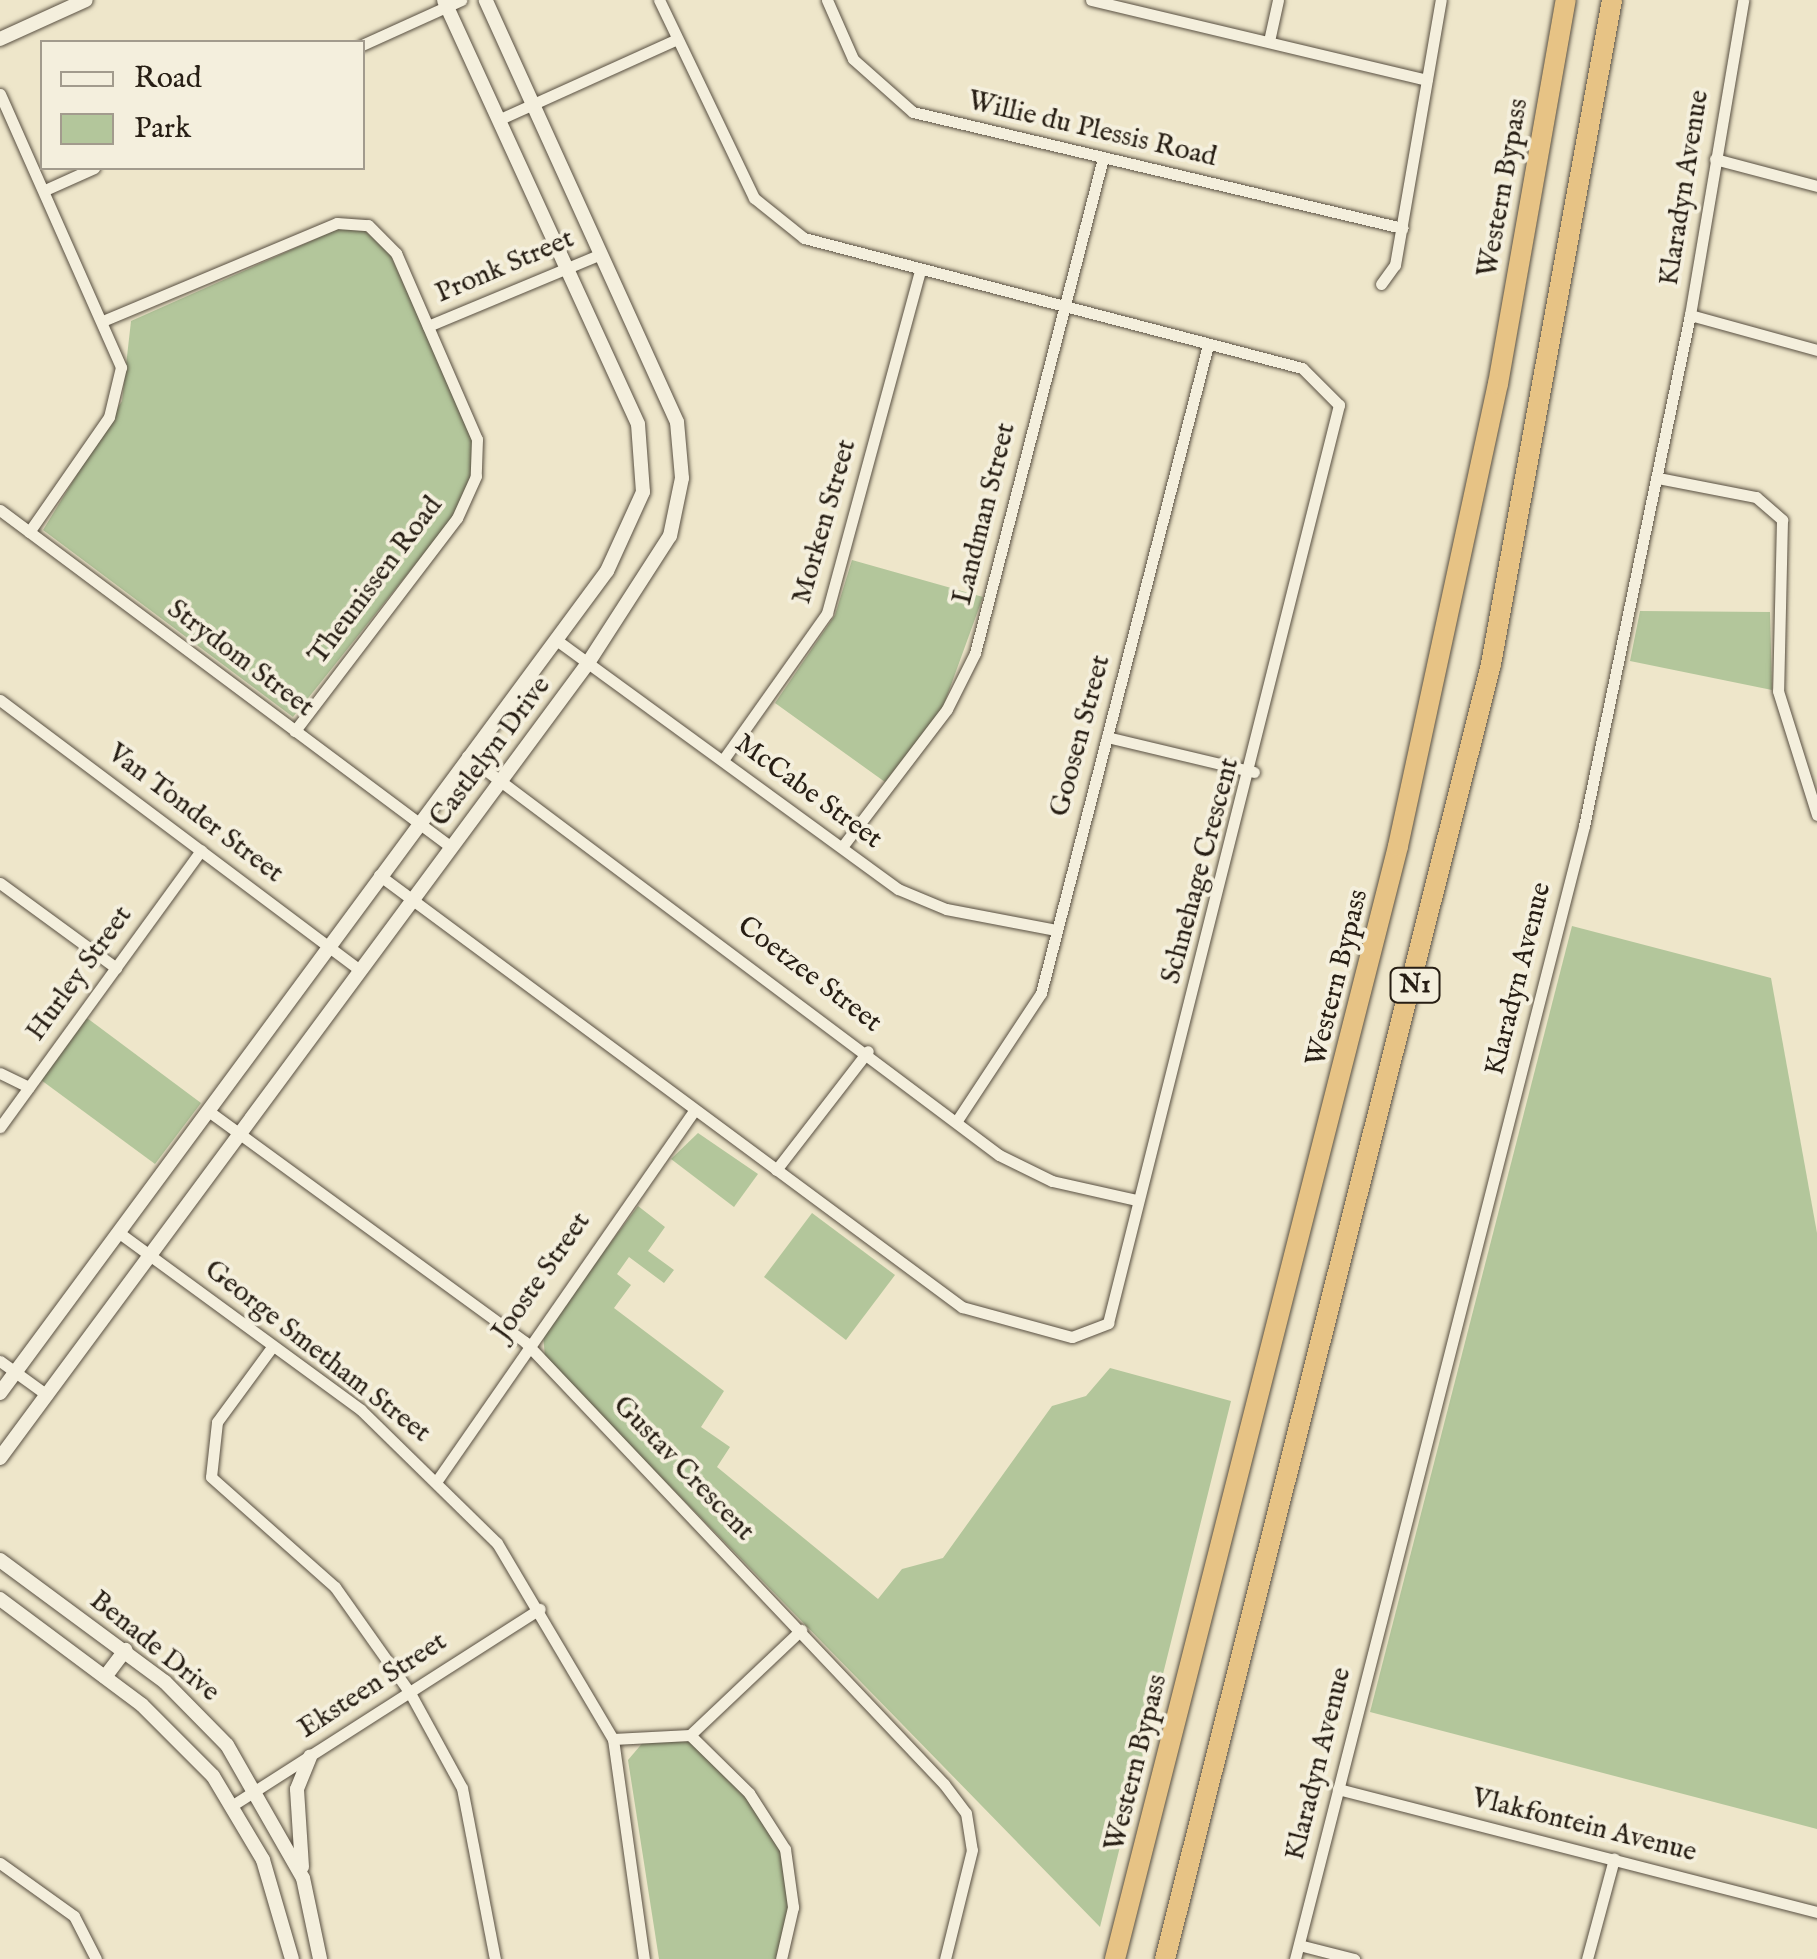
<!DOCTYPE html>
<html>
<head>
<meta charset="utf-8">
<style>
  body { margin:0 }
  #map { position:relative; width:1817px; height:1959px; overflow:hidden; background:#eee6ca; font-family:"IM FELL English",serif }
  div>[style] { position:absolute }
  .green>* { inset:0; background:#b3c69b }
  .roads { filter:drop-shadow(0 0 2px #595042) drop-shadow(0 0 2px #595042) }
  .minor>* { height:11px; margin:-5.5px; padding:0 5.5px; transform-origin:5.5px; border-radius:5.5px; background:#f4efdd }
  .tertiary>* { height:14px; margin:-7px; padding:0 7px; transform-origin:7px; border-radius:7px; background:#f4efdd }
  .motorway>* { height:20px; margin:-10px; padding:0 10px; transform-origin:10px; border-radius:10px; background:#e7c385 }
  span { translate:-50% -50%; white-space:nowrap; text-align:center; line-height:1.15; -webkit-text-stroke:8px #f4efdd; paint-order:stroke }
  .shield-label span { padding:2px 8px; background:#f4efdd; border:2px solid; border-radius:8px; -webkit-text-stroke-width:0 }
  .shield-label { font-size:25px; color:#271e14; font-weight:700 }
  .street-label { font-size:28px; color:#271e14 }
  .legend { position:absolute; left:40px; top:40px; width:325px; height:130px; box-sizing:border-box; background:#f4efdd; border:2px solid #a29b8d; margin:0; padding:12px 18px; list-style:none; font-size:30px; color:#271e14 }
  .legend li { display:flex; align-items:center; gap:20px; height:50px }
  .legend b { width:50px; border:2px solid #a29b8d }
</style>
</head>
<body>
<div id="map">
  <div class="green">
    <i style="clip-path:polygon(338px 229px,365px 231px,390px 254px,475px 442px,476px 467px,453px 517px,293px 717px,43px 530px,122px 401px,131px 321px)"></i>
    <i style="clip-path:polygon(852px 560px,983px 597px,943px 707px,885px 782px,775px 703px,835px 615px)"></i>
    <i style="clip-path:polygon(1640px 611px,1770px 612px,1772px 690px,1630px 661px)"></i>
    <i style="clip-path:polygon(1572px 926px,1771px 978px,1817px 1233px,1817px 1829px,1370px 1712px)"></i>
    <i style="clip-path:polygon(87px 1018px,201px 1103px,155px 1164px,41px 1080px)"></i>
    <i style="clip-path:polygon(698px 1133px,758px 1174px,734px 1207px,671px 1159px)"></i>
    <i style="clip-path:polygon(638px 1206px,665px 1227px,648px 1251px,674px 1270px,664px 1283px,629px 1257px,617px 1274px,631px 1285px,614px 1308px,724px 1391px,701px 1427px,730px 1447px,717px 1467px,878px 1599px,902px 1569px,943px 1558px,1052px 1406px,1086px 1396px,1110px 1368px,1231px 1401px,1100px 1927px,545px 1358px,543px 1333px)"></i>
    <i style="clip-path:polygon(812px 1213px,895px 1275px,846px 1340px,764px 1277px)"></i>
    <i style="clip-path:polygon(645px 1740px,690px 1741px,749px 1796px,784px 1851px,789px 1914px,778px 1959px,659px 1959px,628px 1760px)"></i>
  </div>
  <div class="roads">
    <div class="minor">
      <i style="left:827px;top:0;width:64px;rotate:66.2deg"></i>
      <i style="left:853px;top:59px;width:80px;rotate:41.5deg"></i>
      <i style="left:913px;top:112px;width:503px;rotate:13.34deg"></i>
      <i style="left:1091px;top:0;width:345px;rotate:13.4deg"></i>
      <i style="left:1269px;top:41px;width:42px;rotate:-77.6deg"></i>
      <i style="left:362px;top:45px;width:109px;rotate:-24.4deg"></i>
      <i style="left:0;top:94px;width:299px;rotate:66.1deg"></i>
      <i style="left:121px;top:367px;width:51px;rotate:103.5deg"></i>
      <i style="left:109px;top:417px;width:140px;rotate:124.8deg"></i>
      <i style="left:498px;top:120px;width:196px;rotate:-24.3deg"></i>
      <i style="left:1715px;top:159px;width:106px;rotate:14.8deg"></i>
      <i style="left:45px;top:190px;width:54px;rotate:-24.2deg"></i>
      <i style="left:1381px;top:284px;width:24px;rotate:-54deg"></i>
      <i style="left:1395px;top:265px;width:269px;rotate:-80.2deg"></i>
      <i style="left:1690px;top:315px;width:132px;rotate:15.4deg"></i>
      <i style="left:105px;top:320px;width:251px;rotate:-22.7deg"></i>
      <i style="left:337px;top:223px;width:31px;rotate:4deg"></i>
      <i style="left:368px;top:225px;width:40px;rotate:45deg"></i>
      <i style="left:396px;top:253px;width:203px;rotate:66.5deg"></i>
      <i style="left:477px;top:439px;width:37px;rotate:92deg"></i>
      <i style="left:476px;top:476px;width:46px;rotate:114.3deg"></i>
      <i style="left:457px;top:518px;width:268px;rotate:127.3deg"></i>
      <i style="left:428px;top:326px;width:187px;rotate:-22.6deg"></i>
      <i style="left:1658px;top:478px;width:100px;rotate:11deg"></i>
      <i style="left:1756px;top:497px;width:35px;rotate:41deg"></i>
      <i style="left:1782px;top:520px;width:171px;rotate:91.3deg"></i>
      <i style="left:1778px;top:691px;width:130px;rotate:72.5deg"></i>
      <i style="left:0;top:510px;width:563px;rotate:36.77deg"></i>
      <i style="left:555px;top:639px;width:424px;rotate:36.1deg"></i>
      <i style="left:898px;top:889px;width:52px;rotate:22.6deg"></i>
      <i style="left:946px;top:909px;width:112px;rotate:10.8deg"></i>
      <i style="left:0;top:700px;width:450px;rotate:36.9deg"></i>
      <i style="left:1107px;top:737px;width:151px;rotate:13.4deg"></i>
      <i style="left:467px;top:756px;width:665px;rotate:36.87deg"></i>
      <i style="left:999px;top:1155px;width:59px;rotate:26.1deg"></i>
      <i style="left:1052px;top:1181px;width:86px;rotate:12.7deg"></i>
      <i style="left:723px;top:760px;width:180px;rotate:-54.7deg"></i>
      <i style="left:827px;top:613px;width:354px;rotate:-74.8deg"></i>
      <i style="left:842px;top:847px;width:173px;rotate:-52.7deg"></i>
      <i style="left:947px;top:709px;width:63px;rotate:-63.4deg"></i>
      <i style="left:975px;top:653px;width:511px;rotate:-75.5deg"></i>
      <i style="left:379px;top:875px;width:726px;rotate:36.54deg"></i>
      <i style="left:962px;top:1307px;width:114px;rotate:15.3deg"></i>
      <i style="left:1072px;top:1337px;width:39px;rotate:-21deg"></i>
      <i style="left:1108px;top:1323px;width:947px;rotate:-75.88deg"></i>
      <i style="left:1339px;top:405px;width:52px;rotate:-135deg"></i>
      <i style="left:1302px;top:368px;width:515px;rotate:-165.37deg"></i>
      <i style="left:804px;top:238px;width:64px;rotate:-141.3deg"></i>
      <i style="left:754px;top:198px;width:220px;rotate:-115.6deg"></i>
      <i style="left:0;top:883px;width:144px;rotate:36.2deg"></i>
      <i style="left:0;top:1073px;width:32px;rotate:26deg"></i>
      <i style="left:207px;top:1110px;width:394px;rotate:36.1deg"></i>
      <i style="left:525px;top:1342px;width:609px;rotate:46.53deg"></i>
      <i style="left:944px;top:1784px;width:36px;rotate:53deg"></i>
      <i style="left:966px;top:1813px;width:37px;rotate:81deg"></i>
      <i style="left:972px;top:1850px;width:112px;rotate:103.9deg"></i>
      <i style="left:958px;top:1119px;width:151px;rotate:-56.6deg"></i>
      <i style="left:1041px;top:993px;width:669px;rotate:-75.55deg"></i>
      <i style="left:0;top:1127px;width:342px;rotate:-54deg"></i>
      <i style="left:776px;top:1170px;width:150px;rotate:-52.3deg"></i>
      <i style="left:118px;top:1232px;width:301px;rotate:36.2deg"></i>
      <i style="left:361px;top:1410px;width:190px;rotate:44.4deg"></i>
      <i style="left:497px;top:1543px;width:228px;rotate:59.4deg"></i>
      <i style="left:613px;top:1739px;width:222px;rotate:82deg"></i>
      <i style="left:272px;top:1347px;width:93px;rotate:126.3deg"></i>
      <i style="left:217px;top:1422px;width:55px;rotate:96.2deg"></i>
      <i style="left:211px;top:1477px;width:166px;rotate:41.6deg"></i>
      <i style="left:335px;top:1587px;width:130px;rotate:54.7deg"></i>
      <i style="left:410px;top:1693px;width:108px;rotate:61.3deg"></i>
      <i style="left:462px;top:1788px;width:174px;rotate:79.1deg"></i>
      <i style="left:0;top:1361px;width:58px;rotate:35.9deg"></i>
      <i style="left:438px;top:1479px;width:449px;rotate:-55.2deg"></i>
      <i style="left:690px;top:1735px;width:83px;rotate:44.5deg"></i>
      <i style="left:749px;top:1793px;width:67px;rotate:57.3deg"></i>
      <i style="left:785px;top:1849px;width:59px;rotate:82.1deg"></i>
      <i style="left:793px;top:1907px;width:53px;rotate:103deg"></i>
      <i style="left:613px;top:1739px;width:77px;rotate:-3deg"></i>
      <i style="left:690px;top:1735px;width:153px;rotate:-43.4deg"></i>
      <i style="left:1338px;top:1789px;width:495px;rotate:14.4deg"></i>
      <i style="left:233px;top:1805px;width:364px;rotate:-32.6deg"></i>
      <i style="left:0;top:1863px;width:91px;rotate:35.6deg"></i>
      <i style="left:74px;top:1916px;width:48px;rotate:62.9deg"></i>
      <i style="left:1299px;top:1945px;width:57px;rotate:14.3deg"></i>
      <i style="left:1295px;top:1959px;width:1169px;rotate:-75.69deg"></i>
      <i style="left:1584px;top:826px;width:522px;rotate:-78.28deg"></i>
      <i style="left:1690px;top:315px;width:319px;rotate:-80.4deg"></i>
      <i style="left:1587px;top:1959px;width:104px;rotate:-74.9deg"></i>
    </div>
    <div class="tertiary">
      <i style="left:0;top:39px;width:94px;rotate:-24.4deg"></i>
      <i style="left:0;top:1393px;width:1022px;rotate:-53.56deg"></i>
      <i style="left:607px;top:571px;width:87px;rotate:-65.5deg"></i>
      <i style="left:643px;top:492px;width:68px;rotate:-94.2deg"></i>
      <i style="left:638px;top:424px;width:466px;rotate:-114.6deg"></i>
      <i style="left:0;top:1458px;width:989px;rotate:-53.51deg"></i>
      <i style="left:588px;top:663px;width:151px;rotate:-57.2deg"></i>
      <i style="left:670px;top:536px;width:59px;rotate:-78.3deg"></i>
      <i style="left:682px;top:478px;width:56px;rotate:-95.1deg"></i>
      <i style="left:677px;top:422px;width:463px;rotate:-114.4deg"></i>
      <i style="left:0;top:1560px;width:205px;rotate:36.5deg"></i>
      <i style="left:165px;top:1682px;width:88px;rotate:45.5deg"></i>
      <i style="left:227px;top:1745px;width:153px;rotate:60.3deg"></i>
      <i style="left:303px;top:1878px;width:83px;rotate:78.1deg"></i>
      <i style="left:0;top:1599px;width:177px;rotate:36.7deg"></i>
      <i style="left:142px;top:1705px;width:100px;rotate:45deg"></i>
      <i style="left:213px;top:1776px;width:98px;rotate:59.2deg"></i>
      <i style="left:263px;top:1860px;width:103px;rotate:73.7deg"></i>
      <i style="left:105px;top:1677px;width:34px;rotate:-53deg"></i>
      <i style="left:302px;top:1867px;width:78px;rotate:-93.7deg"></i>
      <i style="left:297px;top:1789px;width:35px;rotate:-68deg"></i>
    </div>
    <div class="motorway">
      <i style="left:1115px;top:1959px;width:1148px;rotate:-75.73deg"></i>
      <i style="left:1398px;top:846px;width:473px;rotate:-77.8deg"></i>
      <i style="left:1498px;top:384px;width:390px;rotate:-80deg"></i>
      <i style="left:1165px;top:1959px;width:1335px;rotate:-75.87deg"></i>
      <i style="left:1491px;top:664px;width:675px;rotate:-79.67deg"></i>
    </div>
  </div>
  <div class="shield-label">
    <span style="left:1415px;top:985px">N1</span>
  </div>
  <div class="street-label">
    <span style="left:1092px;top:130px;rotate:13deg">Willie du Plessis Road</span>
    <span style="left:1504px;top:188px;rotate:-80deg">Western Bypass</span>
    <span style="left:1685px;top:188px;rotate:-81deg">Klaradyn Avenue</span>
    <span style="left:505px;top:267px;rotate:-23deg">Pronk Street</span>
    <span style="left:985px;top:514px;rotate:-76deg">Landman Street</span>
    <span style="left:825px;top:522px;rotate:-74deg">Morken Street</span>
    <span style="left:376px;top:581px;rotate:-53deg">Theunissen Road</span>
    <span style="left:240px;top:659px;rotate:37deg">Strydom Street</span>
    <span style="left:1081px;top:736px;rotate:-75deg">Goosen Street</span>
    <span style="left:491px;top:752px;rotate:-53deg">Castlelyn Drive</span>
    <span style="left:808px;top:792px;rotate:36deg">McCabe Street</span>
    <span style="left:195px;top:814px;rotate:37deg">Van Tonder Street</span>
    <span style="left:1201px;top:871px;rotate:-75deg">Schnehage Crescent</span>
    <span style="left:80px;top:974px;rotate:-54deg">Hurley Street</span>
    <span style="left:809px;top:975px;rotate:37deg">Coetzee Street</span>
    <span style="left:1338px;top:978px;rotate:-76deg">Western Bypass</span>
    <span style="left:1519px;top:979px;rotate:-76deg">Klaradyn Avenue</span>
    <span style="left:542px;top:1277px;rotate:-55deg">Jooste Street</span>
    <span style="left:317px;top:1352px;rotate:38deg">George Smetham Street</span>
    <span style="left:683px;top:1469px;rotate:46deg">Gustav Crescent</span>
    <span style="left:154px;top:1647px;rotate:39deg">Benade Drive</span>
    <span style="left:373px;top:1686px;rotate:-33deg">Eksteen Street</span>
    <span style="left:1137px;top:1763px;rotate:-76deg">Western Bypass</span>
    <span style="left:1319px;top:1764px;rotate:-76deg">Klaradyn Avenue</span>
    <span style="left:1584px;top:1826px;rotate:14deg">Vlakfontein Avenue</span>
  </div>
  <ul class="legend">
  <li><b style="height:12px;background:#f4efdd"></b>Road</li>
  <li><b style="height:28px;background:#b3c69b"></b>Park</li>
  </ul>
</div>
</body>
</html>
